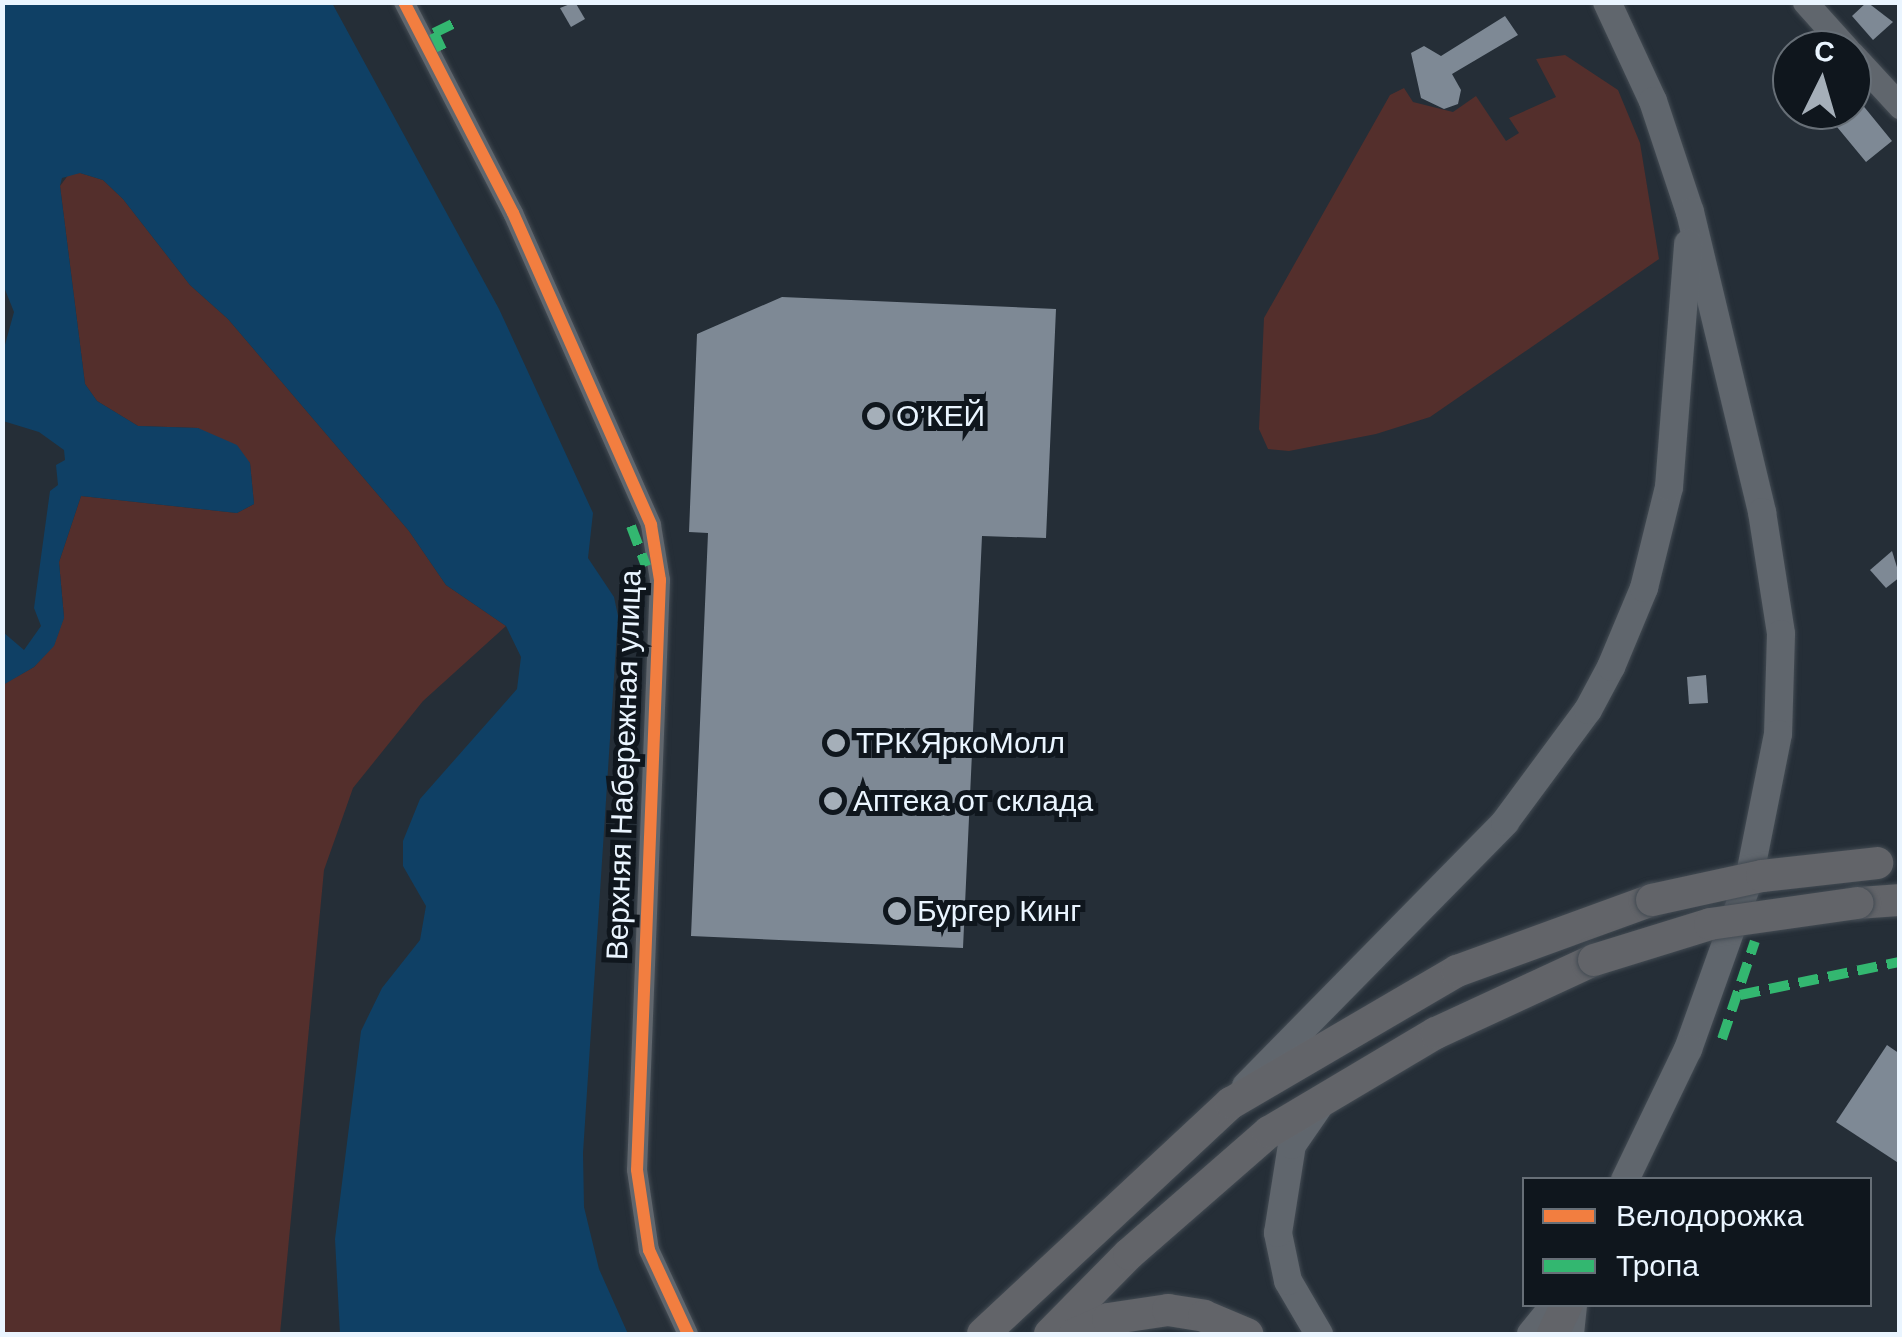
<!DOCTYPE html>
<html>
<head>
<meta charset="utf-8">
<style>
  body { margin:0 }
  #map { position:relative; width:1902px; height:1337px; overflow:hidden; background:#252e37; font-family:Helvetica,sans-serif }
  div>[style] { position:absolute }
  .green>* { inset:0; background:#542f2c }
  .water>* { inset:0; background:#0f4065 }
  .building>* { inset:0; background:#7e8995 }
  .roads { filter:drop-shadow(0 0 2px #434b53) drop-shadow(0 0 2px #434b53) }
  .minor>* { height:20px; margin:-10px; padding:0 10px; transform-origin:10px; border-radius:10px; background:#60666d }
  .tertiary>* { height:25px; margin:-12.5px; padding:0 12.5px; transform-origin:12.5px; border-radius:12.5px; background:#60666d }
  .secondary>* { height:28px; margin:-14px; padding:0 14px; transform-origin:14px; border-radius:14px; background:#60666d }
  .primary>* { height:32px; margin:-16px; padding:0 16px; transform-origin:16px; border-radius:16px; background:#626469 }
  .bridges { filter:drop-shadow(0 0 2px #434b53) drop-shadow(0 0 2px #434b53) }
  .primary-bridge>* { height:32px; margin:-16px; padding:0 16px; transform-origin:16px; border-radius:16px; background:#626469 }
  .quiet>* { height:10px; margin-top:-5px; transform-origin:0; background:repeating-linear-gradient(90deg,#33b770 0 20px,transparent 0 30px) }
  .cycleway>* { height:12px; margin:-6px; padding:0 6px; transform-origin:6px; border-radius:6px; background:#f27e40 }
  .dots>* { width:28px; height:28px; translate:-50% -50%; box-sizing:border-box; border:5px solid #0f161d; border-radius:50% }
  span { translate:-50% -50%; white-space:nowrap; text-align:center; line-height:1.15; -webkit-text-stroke:10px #0f161d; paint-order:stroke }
  .poi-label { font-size:30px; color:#eaf5ff }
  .left { translate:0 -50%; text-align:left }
  .street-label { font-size:30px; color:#eaf5ff }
  .frame { position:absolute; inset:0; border:5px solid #eaf5ff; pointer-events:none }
  .legend { position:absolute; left:1522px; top:1177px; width:350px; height:130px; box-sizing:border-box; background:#0f161d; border:2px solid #676f77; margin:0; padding:12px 18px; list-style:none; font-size:30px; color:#eaf5ff }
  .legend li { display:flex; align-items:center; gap:20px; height:50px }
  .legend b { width:50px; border:2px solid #676f77 }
  .north { position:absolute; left:1772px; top:30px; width:100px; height:100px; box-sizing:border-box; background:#0f161d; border:2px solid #676f77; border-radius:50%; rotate:5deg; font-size:28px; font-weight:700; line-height:40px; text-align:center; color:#eaf5ff }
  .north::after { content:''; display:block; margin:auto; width:35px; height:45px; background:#a5afb9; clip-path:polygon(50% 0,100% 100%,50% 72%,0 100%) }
</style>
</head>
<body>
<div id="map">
  <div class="green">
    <i style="clip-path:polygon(1565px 55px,1618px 90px,1640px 143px,1659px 259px,1430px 417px,1376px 434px,1289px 451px,1268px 449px,1259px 429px,1264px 318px,1390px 95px,1404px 88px,1413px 102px,1453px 112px,1476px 96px,1506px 141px,1519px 133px,1509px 118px,1556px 97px,1536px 59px)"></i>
    <i style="clip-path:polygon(80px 173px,103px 180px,123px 199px,190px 285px,228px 319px,409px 531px,446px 585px,506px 626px,423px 701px,353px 788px,324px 870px,280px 1334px,3px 1334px,2px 685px,34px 667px,54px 645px,64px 617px,59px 562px,81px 496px,237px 513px,254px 504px,250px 463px,198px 428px,138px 426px,97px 401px,85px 384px,60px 186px,69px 174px)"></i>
  </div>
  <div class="water">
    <i style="clip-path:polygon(3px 2px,332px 3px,499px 309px,593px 513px,588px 558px,614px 597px,618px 616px,583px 1153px,584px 1207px,599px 1269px,628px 1334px,340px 1334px,335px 1239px,361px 1031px,382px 988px,420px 940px,426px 906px,403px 866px,403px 841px,420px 799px,517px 689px,521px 657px,506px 626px,446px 585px,409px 531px,228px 319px,190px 285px,123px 199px,103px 180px,80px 173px,62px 178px,60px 186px,85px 384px,97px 401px,138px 426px,198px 428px,237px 445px,250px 463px,254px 504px,237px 513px,81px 496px,59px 562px,64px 618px,54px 646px,34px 667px,3px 685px,3px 632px,24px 650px,41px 626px,34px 608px,50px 491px,58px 485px,56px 465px,65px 460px,64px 450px,39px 432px,3px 421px,3px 352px,14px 312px,2px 282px)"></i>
  </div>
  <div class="building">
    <i style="clip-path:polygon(575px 2px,585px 19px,571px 27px,560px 8px)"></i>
    <i style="clip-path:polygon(1867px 2px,1893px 22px,1873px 40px,1852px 16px)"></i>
    <i style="clip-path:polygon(1505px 16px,1518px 35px,1452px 74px,1461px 90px,1458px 104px,1444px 109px,1421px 98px,1411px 53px,1424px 46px,1441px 56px)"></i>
    <i style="clip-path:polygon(1852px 92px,1892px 141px,1866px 162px,1823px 110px,1852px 110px)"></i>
    <i style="clip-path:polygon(782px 297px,1056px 309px,1046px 538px,982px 536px,963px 948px,691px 936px,708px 533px,689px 532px,697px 334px)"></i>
    <i style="clip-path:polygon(1892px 551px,1900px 577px,1886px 588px,1870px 570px)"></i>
    <i style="clip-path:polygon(1706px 675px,1708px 703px,1689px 704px,1687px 677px)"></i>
    <i style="clip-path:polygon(1887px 1045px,1900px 1054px,1900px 1164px,1836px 1122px)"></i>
  </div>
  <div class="roads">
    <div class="minor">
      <i style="left:404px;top:2px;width:237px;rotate:62.7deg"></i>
      <i style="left:513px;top:213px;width:341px;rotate:66.1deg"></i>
      <i style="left:651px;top:525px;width:56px;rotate:80.7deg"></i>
      <i style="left:660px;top:580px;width:590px;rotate:92.23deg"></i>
      <i style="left:637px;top:1170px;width:81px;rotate:81.5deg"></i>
      <i style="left:649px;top:1250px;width:93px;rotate:65.1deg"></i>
      <i style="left:1574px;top:1334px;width:30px;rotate:-84deg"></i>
    </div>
    <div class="tertiary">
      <i style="left:1805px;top:2px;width:64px;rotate:48.1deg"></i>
      <i style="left:1852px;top:54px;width:71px;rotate:47.3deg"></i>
    </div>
    <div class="secondary">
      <i style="left:1607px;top:2px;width:109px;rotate:65.1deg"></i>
      <i style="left:1653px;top:101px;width:117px;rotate:71.6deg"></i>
      <i style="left:1690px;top:212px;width:309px;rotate:76.5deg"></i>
      <i style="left:1762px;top:512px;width:123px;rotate:81.1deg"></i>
      <i style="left:1781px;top:634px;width:100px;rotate:91.7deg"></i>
      <i style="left:1778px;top:734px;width:148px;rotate:101.3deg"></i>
      <i style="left:1749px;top:879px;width:181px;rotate:109.7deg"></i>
      <i style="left:1688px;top:1049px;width:145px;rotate:115.7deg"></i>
      <i style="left:1246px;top:1086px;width:370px;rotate:-45.5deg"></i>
      <i style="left:1505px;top:822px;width:139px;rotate:-53.5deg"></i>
      <i style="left:1588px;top:710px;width:49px;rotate:-61.9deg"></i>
      <i style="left:1611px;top:667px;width:86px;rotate:-67.3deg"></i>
      <i style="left:1644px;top:588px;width:104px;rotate:-76.1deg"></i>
      <i style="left:1669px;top:487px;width:244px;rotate:-85.5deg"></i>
      <i style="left:1319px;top:1334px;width:61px;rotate:-120.3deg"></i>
      <i style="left:1288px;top:1281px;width:49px;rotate:-101.8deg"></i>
      <i style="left:1278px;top:1233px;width:89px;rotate:-81deg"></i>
      <i style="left:1292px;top:1145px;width:47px;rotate:-55.3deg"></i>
      <i style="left:1531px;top:1334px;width:38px;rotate:-51deg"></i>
    </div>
    <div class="primary">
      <i style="left:1858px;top:903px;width:42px;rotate:-4.1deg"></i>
      <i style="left:983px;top:1334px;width:339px;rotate:-43deg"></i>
      <i style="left:1231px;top:1103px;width:262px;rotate:-30.3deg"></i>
      <i style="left:1457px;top:971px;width:208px;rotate:-20deg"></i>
      <i style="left:1050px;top:1334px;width:112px;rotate:-45.4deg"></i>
      <i style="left:1129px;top:1254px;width:186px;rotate:-41.1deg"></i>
      <i style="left:1269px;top:1132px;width:194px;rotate:-30.7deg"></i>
      <i style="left:1436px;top:1033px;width:174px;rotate:-24.8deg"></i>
      <i style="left:1075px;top:1334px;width:36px;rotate:-24deg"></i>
      <i style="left:1108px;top:1319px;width:61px;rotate:-8.5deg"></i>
      <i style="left:1168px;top:1310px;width:36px;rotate:9deg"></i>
      <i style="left:1204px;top:1316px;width:47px;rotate:22.7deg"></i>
      <i style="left:1553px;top:1334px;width:33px;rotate:-65deg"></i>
    </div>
  </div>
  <div class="bridges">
    <div class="primary-bridge">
      <i style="left:1652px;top:900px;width:113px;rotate:-12.3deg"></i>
      <i style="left:1762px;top:876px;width:116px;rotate:-6.4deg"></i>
      <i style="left:1594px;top:960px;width:121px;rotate:-17.2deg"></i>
      <i style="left:1710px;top:924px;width:149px;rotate:-8.1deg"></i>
    </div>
  </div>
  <div class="quiet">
    <i style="left:442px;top:50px;width:19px;rotate:-115deg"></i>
    <i style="left:434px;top:33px;width:28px;rotate:-26deg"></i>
    <i style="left:631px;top:526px;width:43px;rotate:69.4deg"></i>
    <i style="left:1740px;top:995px;width:163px;rotate:-11.7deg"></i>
    <i style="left:1722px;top:1039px;width:103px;rotate:-71.4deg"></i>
  </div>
  <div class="cycleway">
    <i style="left:404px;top:2px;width:237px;rotate:62.7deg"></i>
    <i style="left:513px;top:213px;width:341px;rotate:66.1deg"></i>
    <i style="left:651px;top:525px;width:56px;rotate:80.7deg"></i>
    <i style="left:660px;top:580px;width:590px;rotate:92.23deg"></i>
    <i style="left:637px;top:1170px;width:81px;rotate:81.5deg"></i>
    <i style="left:649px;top:1250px;width:93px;rotate:65.1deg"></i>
  </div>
  <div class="dots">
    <i style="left:876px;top:416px;background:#a5afb9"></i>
    <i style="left:836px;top:743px;background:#a5afb9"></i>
    <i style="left:833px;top:801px;background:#a5afb9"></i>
    <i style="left:897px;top:911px;background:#a5afb9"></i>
  </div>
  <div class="poi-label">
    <span class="left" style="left:896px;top:416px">О’КЕЙ</span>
    <span class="left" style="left:856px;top:743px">ТРК ЯркоМолл</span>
    <span class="left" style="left:853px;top:801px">Аптека от склада</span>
    <span class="left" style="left:917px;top:911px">Бургер Кинг</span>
  </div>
  <div class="street-label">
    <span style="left:624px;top:765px;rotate:-88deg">Верхняя Набережная улица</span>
  </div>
  <div class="frame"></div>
  <ul class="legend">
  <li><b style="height:12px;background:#f27e40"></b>Велодорожка</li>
  <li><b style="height:12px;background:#33b770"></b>Тропа</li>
  </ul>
  <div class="north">С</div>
</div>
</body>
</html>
